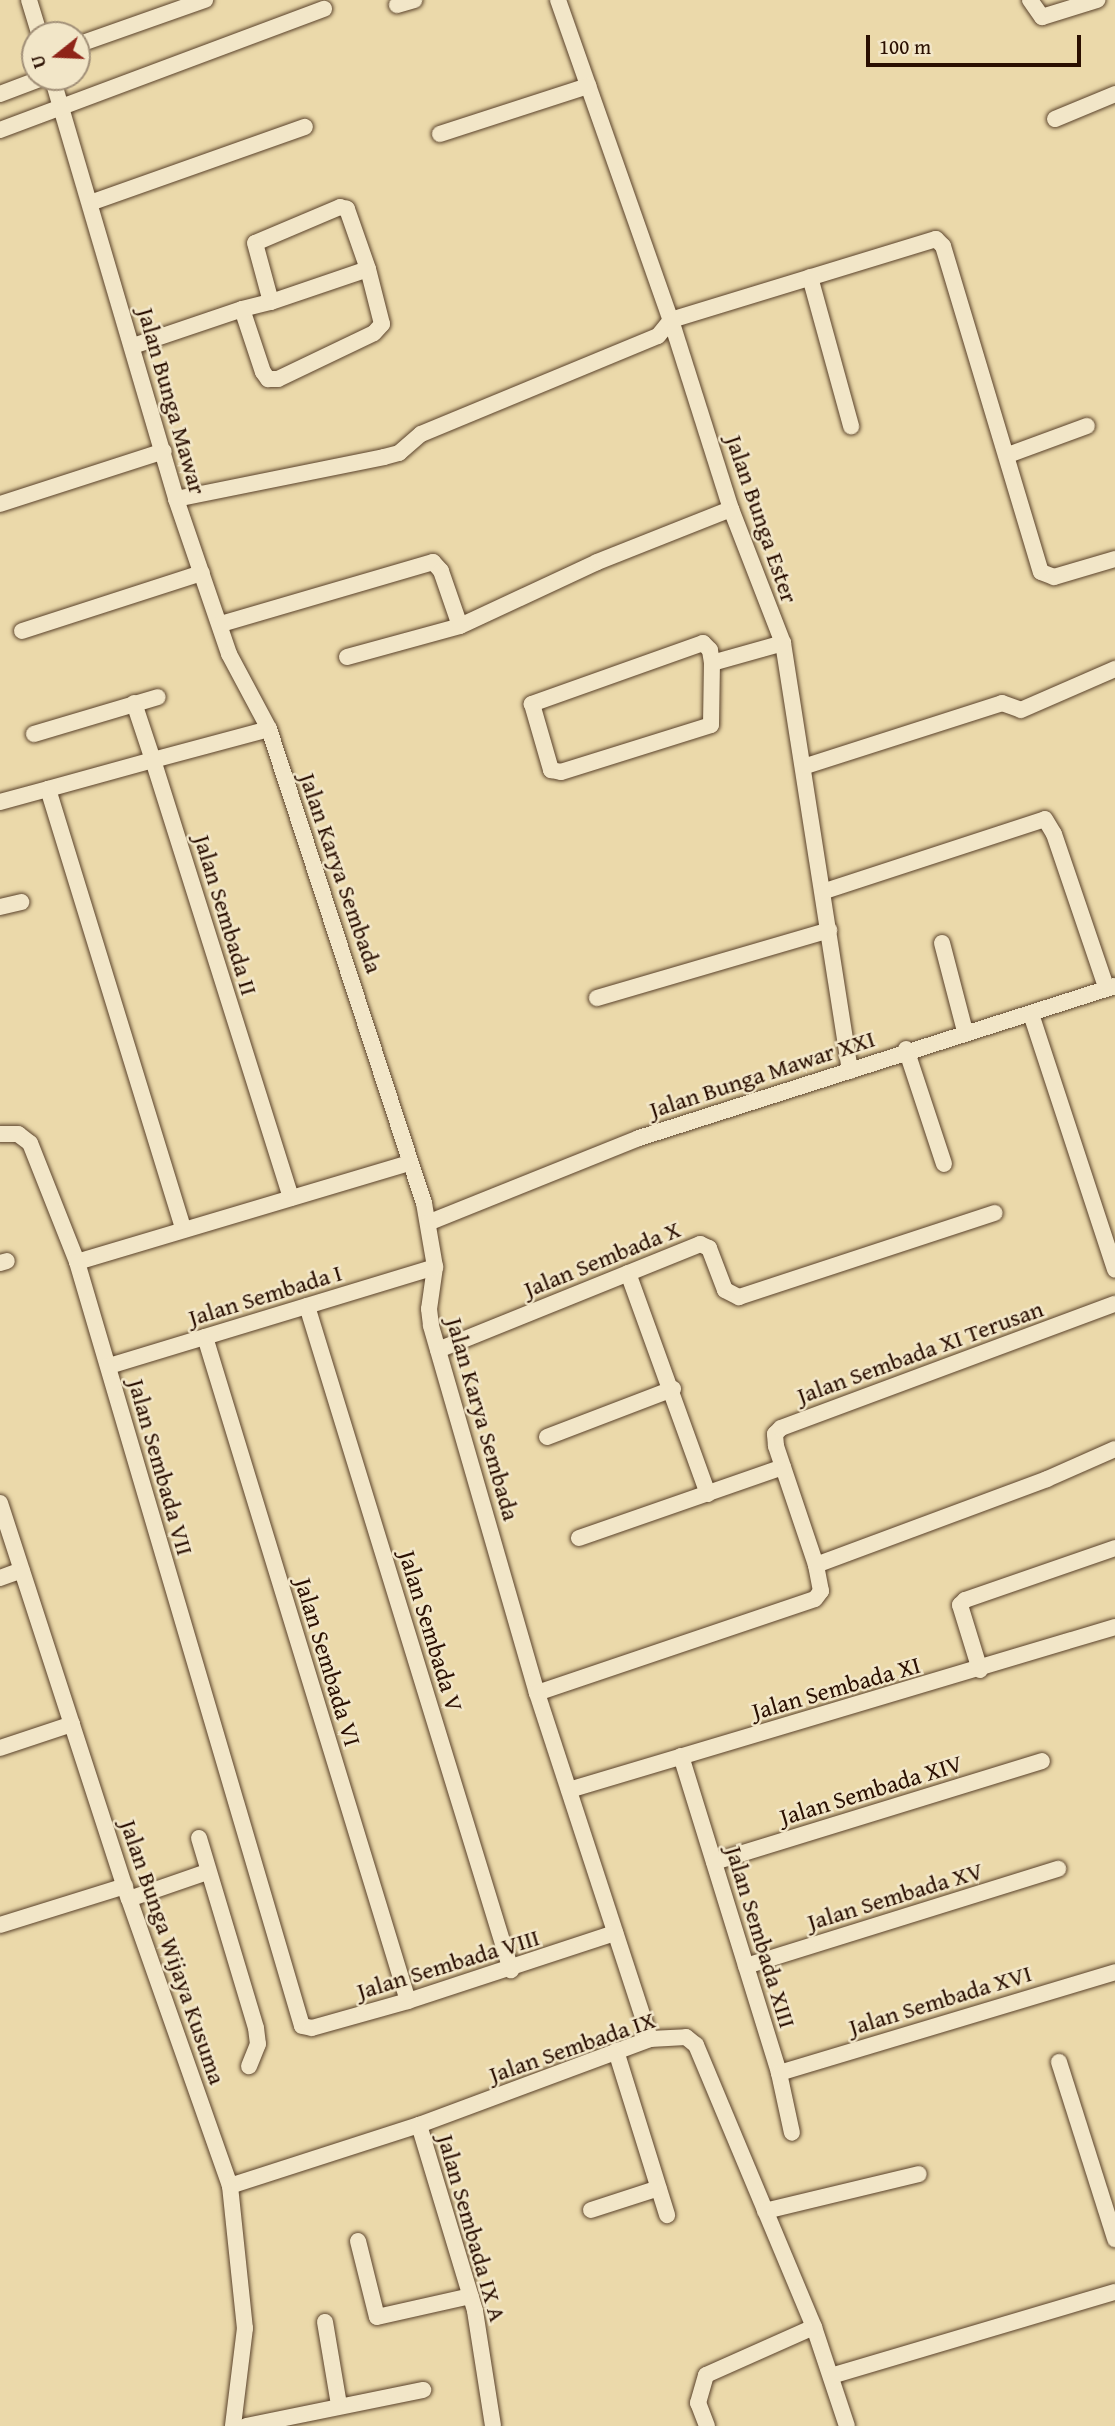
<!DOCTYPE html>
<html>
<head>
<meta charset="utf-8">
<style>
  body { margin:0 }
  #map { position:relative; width:1115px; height:2426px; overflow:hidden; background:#ebd9aa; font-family:"Gentium Book Plus",serif }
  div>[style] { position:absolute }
  .roads { filter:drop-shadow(0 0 2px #5a422b) drop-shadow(0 0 2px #5a422b) }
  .minor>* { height:16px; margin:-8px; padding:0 8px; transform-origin:8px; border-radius:8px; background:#f2e6c8 }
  span { translate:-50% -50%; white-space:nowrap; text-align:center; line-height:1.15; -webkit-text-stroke:5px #f2e6c8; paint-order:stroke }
  .street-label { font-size:24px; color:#2a0f01 }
  .north { position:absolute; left:21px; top:21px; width:70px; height:70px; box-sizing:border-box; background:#f2e6c8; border:2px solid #a29078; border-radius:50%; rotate:252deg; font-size:19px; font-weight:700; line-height:28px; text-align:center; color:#2a0f01 }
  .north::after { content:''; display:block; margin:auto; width:24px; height:32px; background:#8f2418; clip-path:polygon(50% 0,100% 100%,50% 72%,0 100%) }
  .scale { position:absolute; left:866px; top:35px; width:215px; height:32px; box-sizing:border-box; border:4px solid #2a0f01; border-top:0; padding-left:9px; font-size:21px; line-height:24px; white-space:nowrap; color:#2a0f01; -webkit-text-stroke:5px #f2e6c8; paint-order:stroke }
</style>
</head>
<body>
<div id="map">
  <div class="roads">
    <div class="minor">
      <i style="left:29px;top:0;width:37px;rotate:73deg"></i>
      <i style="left:558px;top:0;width:339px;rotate:70.6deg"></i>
      <i style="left:671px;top:320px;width:198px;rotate:72.4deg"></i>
      <i style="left:731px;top:509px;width:144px;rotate:68.8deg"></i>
      <i style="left:783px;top:643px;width:433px;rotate:81.1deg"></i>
      <i style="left:1030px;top:0;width:21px;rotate:55deg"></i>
      <i style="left:1042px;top:17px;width:58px;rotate:-17.2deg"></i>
      <i style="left:397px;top:5px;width:18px;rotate:-16deg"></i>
      <i style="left:77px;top:45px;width:136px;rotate:-19.4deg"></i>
      <i style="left:52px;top:77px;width:440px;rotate:73.6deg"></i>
      <i style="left:176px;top:499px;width:164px;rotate:71.1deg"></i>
      <i style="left:229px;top:654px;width:85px;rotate:61.9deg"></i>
      <i style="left:269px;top:729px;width:499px;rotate:71.9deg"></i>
      <i style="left:424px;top:1203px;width:65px;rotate:80.2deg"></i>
      <i style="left:435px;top:1267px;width:42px;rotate:98.1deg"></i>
      <i style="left:429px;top:1309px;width:17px;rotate:83deg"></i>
      <i style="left:431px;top:1326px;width:382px;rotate:73.9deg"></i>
      <i style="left:537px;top:1693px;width:364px;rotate:71.9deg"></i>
      <i style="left:0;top:94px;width:48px;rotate:-20.7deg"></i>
      <i style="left:1055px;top:119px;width:65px;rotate:-22.6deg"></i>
      <i style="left:0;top:130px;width:346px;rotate:-20.5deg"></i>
      <i style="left:440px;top:134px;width:156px;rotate:-18deg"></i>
      <i style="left:90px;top:203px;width:228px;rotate:-19.5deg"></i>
      <i style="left:810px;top:277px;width:155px;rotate:74.6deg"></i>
      <i style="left:242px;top:309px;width:66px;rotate:71.6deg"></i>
      <i style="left:263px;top:372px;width:9px;rotate:54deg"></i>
      <i style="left:268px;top:379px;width:10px"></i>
      <i style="left:278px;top:379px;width:106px;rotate:-25.6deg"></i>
      <i style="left:374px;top:333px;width:12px;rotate:-48deg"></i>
      <i style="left:382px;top:324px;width:57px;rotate:-104.3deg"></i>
      <i style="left:133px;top:346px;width:115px;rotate:-18.7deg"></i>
      <i style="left:242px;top:309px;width:30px;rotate:-14deg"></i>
      <i style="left:271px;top:302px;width:102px;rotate:-18.8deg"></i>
      <i style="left:368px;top:269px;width:64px;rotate:-109.3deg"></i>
      <i style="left:347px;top:209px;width:7px;rotate:-164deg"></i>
      <i style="left:340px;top:207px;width:92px;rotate:157deg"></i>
      <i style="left:255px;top:243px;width:61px;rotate:74.8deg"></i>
      <i style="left:1008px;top:455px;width:84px;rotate:-20.2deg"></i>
      <i style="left:176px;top:499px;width:212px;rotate:-11.4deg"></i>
      <i style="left:384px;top:457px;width:16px;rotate:-15deg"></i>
      <i style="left:399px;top:453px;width:29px;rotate:-41deg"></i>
      <i style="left:421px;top:434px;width:256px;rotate:-22.5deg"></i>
      <i style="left:658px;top:336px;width:21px;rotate:-51deg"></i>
      <i style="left:671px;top:320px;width:277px;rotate:-17deg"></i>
      <i style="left:936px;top:239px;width:10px;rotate:45deg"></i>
      <i style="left:943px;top:246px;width:340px;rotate:73.3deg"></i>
      <i style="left:1041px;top:572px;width:14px;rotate:21deg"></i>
      <i style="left:1054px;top:577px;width:64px;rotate:-16.4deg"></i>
      <i style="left:0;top:504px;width:172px;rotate:-17.9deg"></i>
      <i style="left:221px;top:624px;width:221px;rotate:-16.3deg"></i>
      <i style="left:433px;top:562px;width:12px;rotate:48deg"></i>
      <i style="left:441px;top:571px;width:58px;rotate:70.9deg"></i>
      <i style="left:22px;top:631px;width:189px;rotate:-17.9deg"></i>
      <i style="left:347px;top:657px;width:117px;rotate:-15.3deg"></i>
      <i style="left:460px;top:626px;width:151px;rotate:-25deg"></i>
      <i style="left:597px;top:562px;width:144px;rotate:-21.6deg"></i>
      <i style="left:712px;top:663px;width:13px;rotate:-99deg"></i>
      <i style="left:710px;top:650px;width:10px;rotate:-135deg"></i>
      <i style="left:703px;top:643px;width:182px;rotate:160.4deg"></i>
      <i style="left:532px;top:704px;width:69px;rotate:73.9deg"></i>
      <i style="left:551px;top:770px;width:10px;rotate:11deg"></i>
      <i style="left:561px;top:772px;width:157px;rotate:-17.4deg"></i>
      <i style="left:711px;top:725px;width:62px;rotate:-89.1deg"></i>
      <i style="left:712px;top:663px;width:74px;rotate:-15.7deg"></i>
      <i style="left:134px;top:703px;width:60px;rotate:71.6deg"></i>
      <i style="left:153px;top:760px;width:109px;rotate:164.6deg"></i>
      <i style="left:48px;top:789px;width:461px;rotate:72.9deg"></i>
      <i style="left:269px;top:729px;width:120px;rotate:165deg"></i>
      <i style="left:153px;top:760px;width:459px;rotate:72.5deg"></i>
      <i style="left:34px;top:734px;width:129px;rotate:-16.6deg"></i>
      <i style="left:806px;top:766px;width:206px;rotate:-17.8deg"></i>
      <i style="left:1002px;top:703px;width:20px;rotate:20deg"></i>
      <i style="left:1021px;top:710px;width:103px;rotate:-23.6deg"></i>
      <i style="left:0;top:802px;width:50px;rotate:-15.2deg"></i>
      <i style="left:825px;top:891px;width:231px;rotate:-18.1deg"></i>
      <i style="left:1045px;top:819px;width:17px;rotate:59deg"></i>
      <i style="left:1054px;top:834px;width:162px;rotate:71.2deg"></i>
      <i style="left:0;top:907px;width:22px;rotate:-13deg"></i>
      <i style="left:942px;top:943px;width:91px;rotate:75.4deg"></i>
      <i style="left:597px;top:998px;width:242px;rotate:-16.3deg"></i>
      <i style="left:1031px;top:1014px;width:269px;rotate:71.8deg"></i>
      <i style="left:906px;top:1049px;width:121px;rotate:71.7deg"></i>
      <i style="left:0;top:1134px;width:18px"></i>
      <i style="left:18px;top:1134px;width:15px;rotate:37deg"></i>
      <i style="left:30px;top:1143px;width:128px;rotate:68.4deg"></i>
      <i style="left:77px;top:1262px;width:796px;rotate:73.59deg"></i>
      <i style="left:302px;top:2026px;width:10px;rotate:11deg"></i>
      <i style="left:312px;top:2028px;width:100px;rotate:-15.7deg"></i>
      <i style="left:408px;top:2001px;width:218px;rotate:-18.2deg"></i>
      <i style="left:430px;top:1222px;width:225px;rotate:-21.9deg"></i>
      <i style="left:639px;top:1138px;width:500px;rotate:-17.7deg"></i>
      <i style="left:77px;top:1262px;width:347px;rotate:-16.6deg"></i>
      <i style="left:0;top:1263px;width:7px;rotate:-16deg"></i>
      <i style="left:628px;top:1273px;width:235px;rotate:70.1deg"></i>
      <i style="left:307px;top:1306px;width:695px;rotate:72.92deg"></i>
      <i style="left:205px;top:1337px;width:694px;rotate:73deg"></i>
      <i style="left:438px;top:1350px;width:283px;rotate:-22deg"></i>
      <i style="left:700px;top:1244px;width:10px;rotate:24deg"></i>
      <i style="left:709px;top:1248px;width:45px;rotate:69.1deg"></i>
      <i style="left:725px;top:1290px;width:16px;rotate:27deg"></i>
      <i style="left:739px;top:1297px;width:269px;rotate:-18.2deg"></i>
      <i style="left:109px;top:1366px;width:341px;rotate:-16.9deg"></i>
      <i style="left:547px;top:1437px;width:135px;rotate:-20.9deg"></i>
      <i style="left:0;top:1503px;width:416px;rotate:72deg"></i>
      <i style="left:129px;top:1899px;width:304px;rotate:70.6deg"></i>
      <i style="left:230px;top:2186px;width:143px;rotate:84deg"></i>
      <i style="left:245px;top:2328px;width:99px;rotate:97deg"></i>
      <i style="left:579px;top:1538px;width:216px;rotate:-19.2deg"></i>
      <i style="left:816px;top:1565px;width:246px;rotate:-20.4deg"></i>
      <i style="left:1047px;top:1479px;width:74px;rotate:-23.8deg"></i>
      <i style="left:0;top:1578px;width:23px;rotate:-20deg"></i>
      <i style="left:980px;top:1670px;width:68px;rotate:-107.1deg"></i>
      <i style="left:960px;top:1605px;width:7px;rotate:-45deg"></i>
      <i style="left:965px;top:1600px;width:159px;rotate:-19.1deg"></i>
      <i style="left:537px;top:1693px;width:293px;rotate:-18.7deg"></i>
      <i style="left:815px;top:1599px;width:10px;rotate:-53deg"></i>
      <i style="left:821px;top:1591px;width:26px;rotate:-101deg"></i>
      <i style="left:816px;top:1565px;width:126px;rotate:-108.6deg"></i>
      <i style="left:776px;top:1446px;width:12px;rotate:-95deg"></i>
      <i style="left:775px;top:1434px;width:8px;rotate:-45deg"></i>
      <i style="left:781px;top:1428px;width:356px;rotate:-20.4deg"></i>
      <i style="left:0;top:1748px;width:76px;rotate:-18.4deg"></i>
      <i style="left:681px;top:1756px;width:332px;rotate:72.8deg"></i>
      <i style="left:779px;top:2073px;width:61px;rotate:77.8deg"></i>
      <i style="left:569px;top:1790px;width:570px;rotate:-16.62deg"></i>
      <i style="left:199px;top:1838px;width:198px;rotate:73.3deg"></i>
      <i style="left:256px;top:2028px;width:16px;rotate:83deg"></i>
      <i style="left:258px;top:2044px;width:24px;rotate:112deg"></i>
      <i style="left:714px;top:1862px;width:343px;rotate:-17.1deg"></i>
      <i style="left:129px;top:1899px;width:83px;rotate:-19.1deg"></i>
      <i style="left:0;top:1925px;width:131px;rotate:-17.3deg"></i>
      <i style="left:746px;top:1966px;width:327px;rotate:-17.3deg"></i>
      <i style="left:616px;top:2051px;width:172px;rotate:72.7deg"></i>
      <i style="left:1059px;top:2062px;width:186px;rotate:72.4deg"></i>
      <i style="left:779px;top:2073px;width:351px;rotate:-16.7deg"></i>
      <i style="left:419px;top:2125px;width:194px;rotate:73.2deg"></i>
      <i style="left:475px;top:2311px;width:116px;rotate:81.1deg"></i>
      <i style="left:230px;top:2186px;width:199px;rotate:-17.9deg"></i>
      <i style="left:419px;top:2125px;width:246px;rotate:-20.4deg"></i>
      <i style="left:650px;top:2039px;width:36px;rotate:-3deg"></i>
      <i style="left:686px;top:2037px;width:13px;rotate:39deg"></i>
      <i style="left:696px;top:2045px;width:306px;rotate:67.3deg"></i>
      <i style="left:814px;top:2327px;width:104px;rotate:71.6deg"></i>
      <i style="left:591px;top:2210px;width:71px;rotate:-17.9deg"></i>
      <i style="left:765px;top:2211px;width:158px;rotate:-13.5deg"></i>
      <i style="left:358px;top:2241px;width:78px;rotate:76deg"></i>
      <i style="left:377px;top:2317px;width:96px;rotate:-12.6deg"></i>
      <i style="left:325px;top:2322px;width:84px;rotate:80.4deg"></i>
      <i style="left:831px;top:2376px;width:296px;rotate:-16.5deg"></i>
      <i style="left:246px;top:2426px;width:181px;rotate:-11.5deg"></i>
      <i style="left:707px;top:2426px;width:25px;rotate:-111deg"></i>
      <i style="left:698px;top:2403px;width:29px;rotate:-74deg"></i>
      <i style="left:706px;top:2375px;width:118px;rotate:-24deg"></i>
    </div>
  </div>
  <div class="street-label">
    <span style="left:172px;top:401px;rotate:74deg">Jalan Bunga Mawar</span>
    <span style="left:762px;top:519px;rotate:71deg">Jalan Bunga Ester</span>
    <span style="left:341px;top:873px;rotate:71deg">Jalan Karya Sembada</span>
    <span style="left:226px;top:915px;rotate:73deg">Jalan Sembada II</span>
    <span style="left:762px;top:1074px;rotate:-18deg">Jalan Bunga Mawar XXI</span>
    <span style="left:602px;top:1259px;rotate:-22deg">Jalan Sembada X</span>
    <span style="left:265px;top:1295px;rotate:-17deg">Jalan Sembada I</span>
    <span style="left:920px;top:1352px;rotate:-20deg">Jalan Sembada XI Terusan</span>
    <span style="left:483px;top:1419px;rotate:74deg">Jalan Karya Sembada</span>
    <span style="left:161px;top:1467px;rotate:74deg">Jalan Sembada VII</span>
    <span style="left:431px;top:1631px;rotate:73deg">Jalan Sembada V</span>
    <span style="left:328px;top:1662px;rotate:73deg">Jalan Sembada VI</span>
    <span style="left:836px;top:1688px;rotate:-16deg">Jalan Sembada XI</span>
    <span style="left:871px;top:1790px;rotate:-17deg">Jalan Sembada XIV</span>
    <span style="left:895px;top:1896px;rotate:-17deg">Jalan Sembada XV</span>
    <span style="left:761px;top:1937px;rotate:73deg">Jalan Sembada XIII</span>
    <span style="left:173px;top:1952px;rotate:71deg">Jalan Bunga Wijaya Kusuma</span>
    <span style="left:448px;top:1964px;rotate:-17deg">Jalan Sembada VIII</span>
    <span style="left:940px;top:2000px;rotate:-17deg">Jalan Sembada XVI</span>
    <span style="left:572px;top:2047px;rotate:-19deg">Jalan Sembada IX</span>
    <span style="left:472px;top:2228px;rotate:74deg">Jalan Sembada IX A</span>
  </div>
  <div class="north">U</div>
  <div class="scale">100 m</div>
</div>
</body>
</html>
